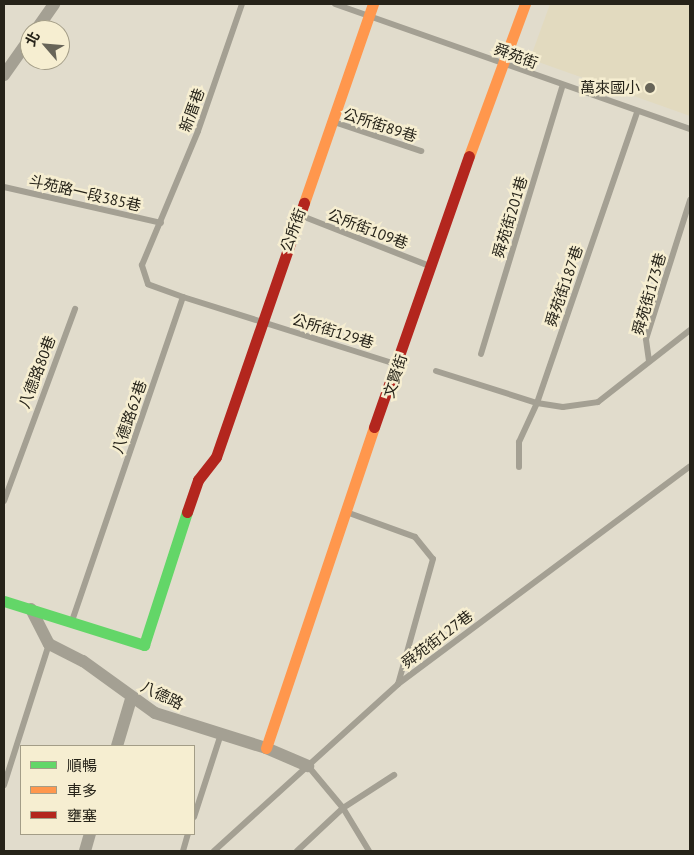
<!DOCTYPE html>
<html>
<head>
<meta charset="utf-8">
<style>
  body { margin:0 }
  #map { position:relative; width:694px; height:855px; overflow:hidden; background:#e1dccc; font-family:"PT Sans","Noto Sans TC",sans-serif }
  div>[style] { position:absolute }
  .built>* { inset:0; background:#e2dabf }
  .lane>* { height:6px; margin:-3px; padding:0 3px; transform-origin:3px; border-radius:3px; background:#a4a093 }
  .street>* { height:12px; margin:-6px; padding:0 6px; transform-origin:6px; border-radius:6px; background:#a4a093 }
  .fast>* { height:11px; margin:-5.5px; padding:0 5.5px; transform-origin:5.5px; border-radius:5.5px; background:#63d668 }
  .slow>* { height:11px; margin:-5.5px; padding:0 5.5px; transform-origin:5.5px; border-radius:5.5px; background:#ff974d }
  .jam>* { height:11px; margin:-5.5px; padding:0 5.5px; transform-origin:5.5px; border-radius:5.5px; background:#b3261e }
  .dots>* { width:14px; height:14px; translate:-50% -50%; box-sizing:border-box; border:2px solid #f6eed1; border-radius:50% }
  span { translate:-50% -50%; white-space:nowrap; text-align:center; line-height:1.15; -webkit-text-stroke:5px #f6eed1; paint-order:stroke }
  .street-label { font-size:15px; color:#262319 }
  .poi-label { font-size:15px; color:#262319 }
  .right { translate:-100% -50%; text-align:right }
  .frame { position:absolute; inset:0; border:5px solid #262319; pointer-events:none }
  .legend { position:absolute; left:20px; top:745px; width:175px; height:90px; box-sizing:border-box; background:#f6eed1; border:1px solid #a39d87; margin:0; padding:6px 9px; list-style:none; font-size:15px; color:#262319 }
  .legend li { display:flex; align-items:center; gap:10px; height:25px }
  .legend b { width:25px; border:1px solid #a39d87 }
  .north { position:absolute; left:20px; top:20px; width:50px; height:50px; box-sizing:border-box; background:#f6eed1; border:1px solid #a39d87; border-radius:50%; rotate:297deg; font-size:14px; font-weight:700; line-height:20px; text-align:center; color:#262319 }
  .north::after { content:''; display:block; margin:auto; width:18px; height:22px; background:#676458; clip-path:polygon(50% 0,100% 100%,50% 72%,0 100%) }
</style>
</head>
<body>
<div id="map">
  <div class="built">
    <i style="clip-path:polygon(550px 4px,690px 4px,690px 116px,530px 59px)"></i>
  </div>
  <div class="lane">
    <i style="left:335px;top:4px;width:376px;rotate:19.4deg"></i>
    <i style="left:334px;top:122px;width:92px;rotate:18.4deg"></i>
    <i style="left:4px;top:187px;width:161px;rotate:12.9deg"></i>
    <i style="left:302px;top:216px;width:134px;rotate:21.4deg"></i>
    <i style="left:183px;top:297px;width:37px;rotate:-160deg"></i>
    <i style="left:148px;top:284px;width:20px;rotate:-108deg"></i>
    <i style="left:142px;top:265px;width:145px;rotate:-67.3deg"></i>
    <i style="left:198px;top:131px;width:134px;rotate:-70.9deg"></i>
    <i style="left:481px;top:354px;width:279px;rotate:-73.1deg"></i>
    <i style="left:649px;top:361px;width:22px;rotate:-98deg"></i>
    <i style="left:646px;top:339px;width:146px;rotate:-72.4deg"></i>
    <i style="left:436px;top:371px;width:106px;rotate:17.6deg"></i>
    <i style="left:537px;top:403px;width:26px;rotate:9deg"></i>
    <i style="left:563px;top:407px;width:35px;rotate:-8deg"></i>
    <i style="left:598px;top:402px;width:117px;rotate:-38deg"></i>
    <i style="left:519px;top:467px;width:25px;rotate:-90deg"></i>
    <i style="left:519px;top:442px;width:43px;rotate:-65.2deg"></i>
    <i style="left:537px;top:403px;width:308px;rotate:-71deg"></i>
    <i style="left:4px;top:501px;width:205px;rotate:-69.7deg"></i>
    <i style="left:349px;top:513px;width:70px;rotate:20deg"></i>
    <i style="left:415px;top:537px;width:28px;rotate:51deg"></i>
    <i style="left:433px;top:559px;width:130px;rotate:105.6deg"></i>
    <i style="left:72px;top:621px;width:342px;rotate:-71.1deg"></i>
    <i style="left:183px;top:297px;width:222px;rotate:17.5deg"></i>
    <i style="left:308px;top:766px;width:55px;rotate:50.2deg"></i>
    <i style="left:343px;top:808px;width:50px;rotate:58.8deg"></i>
    <i style="left:4px;top:785px;width:148px;rotate:-72.3deg"></i>
    <i style="left:194px;top:817px;width:84px;rotate:-72deg"></i>
    <i style="left:183px;top:851px;width:18px;rotate:-74deg"></i>
    <i style="left:214px;top:851px;width:248px;rotate:-42.2deg"></i>
    <i style="left:398px;top:684px;width:364px;rotate:-36.7deg"></i>
    <i style="left:297px;top:851px;width:63px;rotate:-43.1deg"></i>
    <i style="left:343px;top:808px;width:61px;rotate:-32.9deg"></i>
  </div>
  <div class="street">
    <i style="left:36px;top:30px;width:32px;rotate:-55deg"></i>
    <i style="left:4px;top:75px;width:45px;rotate:-54.9deg"></i>
    <i style="left:31px;top:609px;width:39px;rotate:63deg"></i>
    <i style="left:49px;top:644px;width:38px;rotate:27deg"></i>
    <i style="left:83px;top:661px;width:89px;rotate:35.8deg"></i>
    <i style="left:155px;top:713px;width:116px;rotate:17.5deg"></i>
    <i style="left:266px;top:748px;width:46px;rotate:23.2deg"></i>
    <i style="left:117px;top:746px;width:49px;rotate:-73.4deg"></i>
    <i style="left:85px;top:851px;width:18px;rotate:-74deg"></i>
  </div>
  <div class="fast">
    <i style="left:4px;top:601px;width:147px;rotate:17.4deg"></i>
    <i style="left:144px;top:645px;width:140px;rotate:-72.1deg"></i>
  </div>
  <div class="slow">
    <i style="left:469px;top:156px;width:162px;rotate:-69.8deg"></i>
    <i style="left:304px;top:203px;width:211px;rotate:-70.9deg"></i>
    <i style="left:266px;top:748px;width:339px;rotate:-71.4deg"></i>
  </div>
  <div class="jam">
    <i style="left:374px;top:427px;width:287px;rotate:-70.7deg"></i>
    <i style="left:187px;top:512px;width:34px;rotate:-71deg"></i>
    <i style="left:198px;top:480px;width:29px;rotate:-52deg"></i>
    <i style="left:216px;top:457px;width:269px;rotate:-70.9deg"></i>
  </div>
  <div class="dots">
    <i style="left:650px;top:88px;background:#676458"></i>
  </div>
  <div class="street-label">
    <span style="left:516px;top:56px;rotate:20deg">舜苑街</span>
    <span style="left:192px;top:110px;rotate:-70deg">新厝巷</span>
    <span style="left:380px;top:125px;rotate:18deg">公所街89巷</span>
    <span style="left:85px;top:193px;rotate:13deg">斗苑路一段385巷</span>
    <span style="left:510px;top:217px;rotate:-73deg">舜苑街201巷</span>
    <span style="left:368px;top:229px;rotate:21deg">公所街109巷</span>
    <span style="left:293px;top:230px;rotate:-70deg">公所街</span>
    <span style="left:564px;top:286px;rotate:-71deg">舜苑街187巷</span>
    <span style="left:649px;top:294px;rotate:-74deg">舜苑街173巷</span>
    <span style="left:333px;top:331px;rotate:17deg">公所街129巷</span>
    <span style="left:37px;top:372px;rotate:-69deg">八德路80巷</span>
    <span style="left:395px;top:376px;rotate:-72deg">文賢街</span>
    <span style="left:129px;top:417px;rotate:-71deg">八德路62巷</span>
    <span style="left:437px;top:639px;rotate:-37deg">舜苑街127巷</span>
    <span style="left:162px;top:695px;rotate:26deg">八德路</span>
  </div>
  <div class="poi-label">
    <span class="right" style="left:640px;top:88px">萬來國小</span>
  </div>
  <div class="frame"></div>
  <ul class="legend">
  <li><b style="height:6px;background:#63d668"></b>順暢</li>
  <li><b style="height:6px;background:#ff974d"></b>車多</li>
  <li><b style="height:6px;background:#b3261e"></b>壅塞</li>
  </ul>
  <div class="north">北</div>
</div>
</body>
</html>
